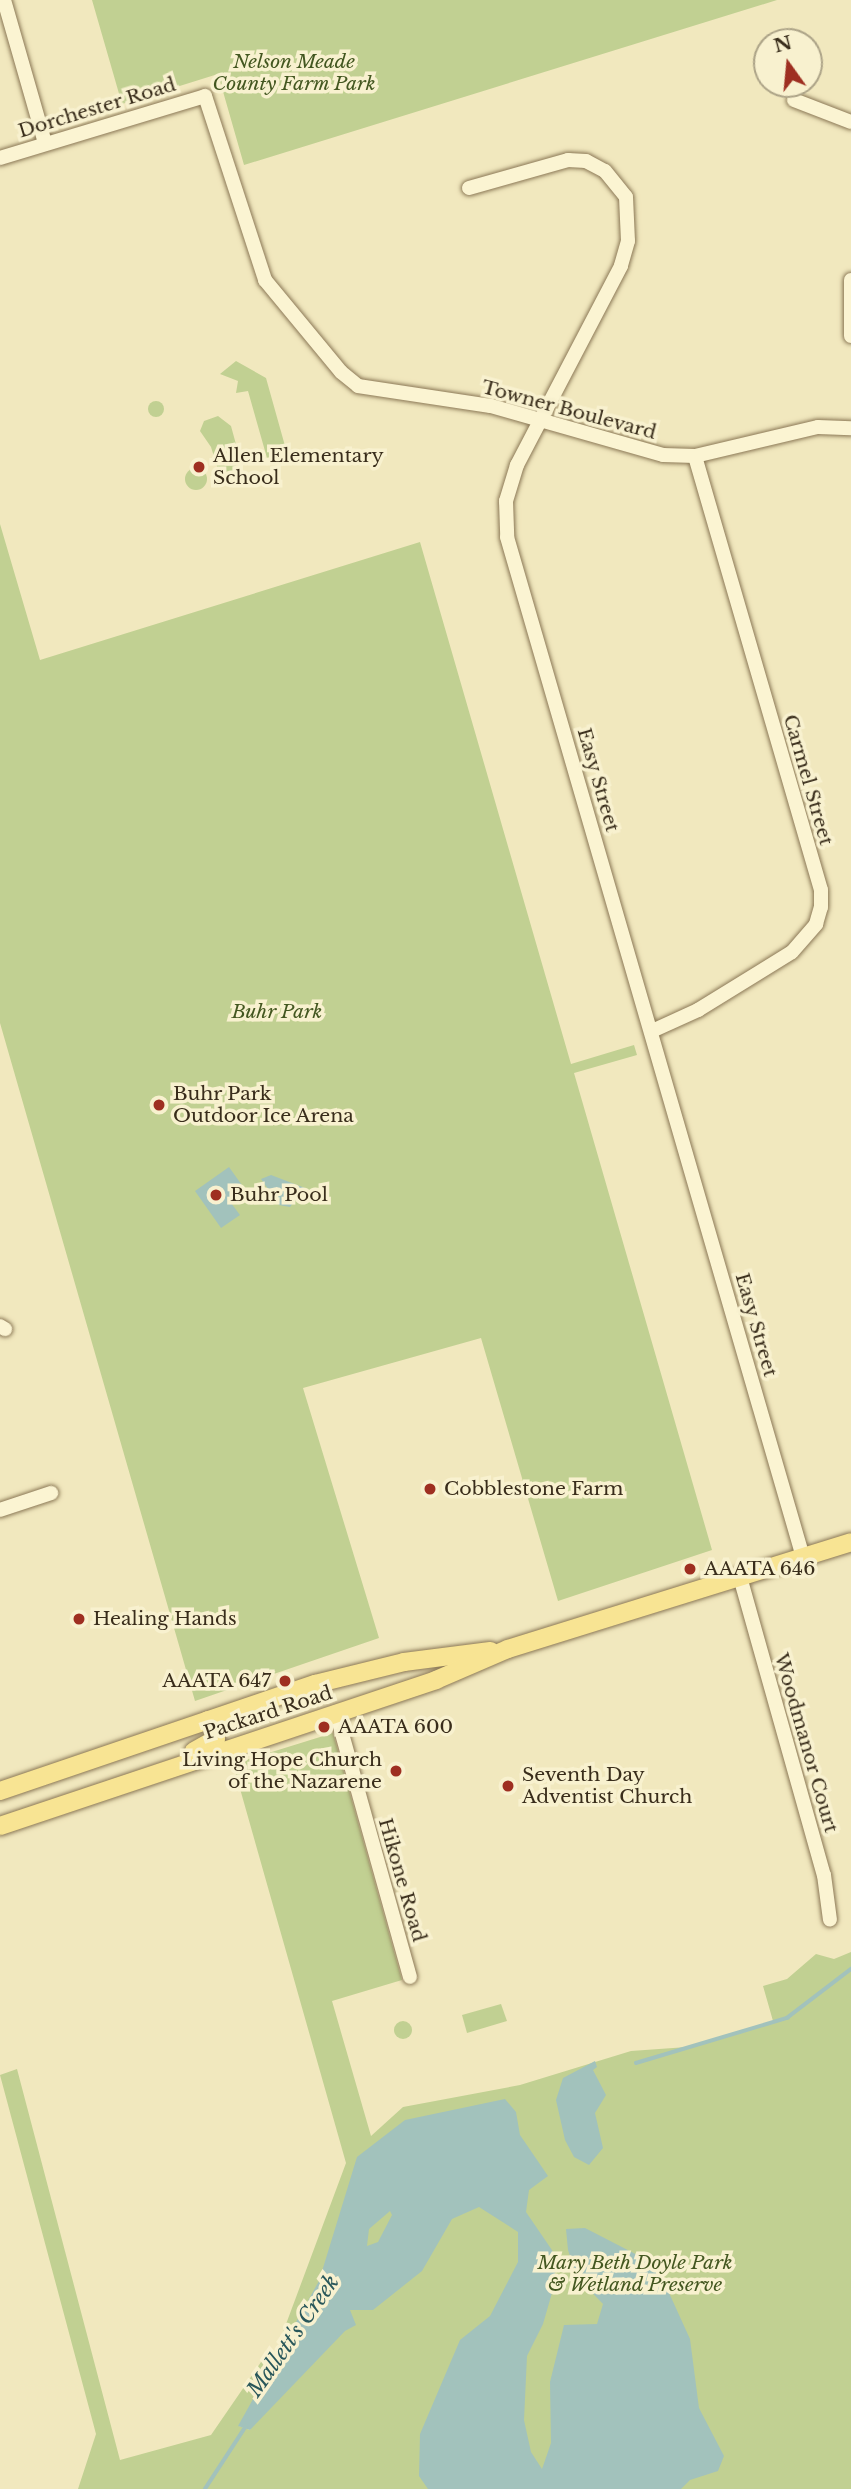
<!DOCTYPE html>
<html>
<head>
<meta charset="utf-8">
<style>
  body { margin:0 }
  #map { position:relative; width:851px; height:2489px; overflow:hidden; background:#f1e8be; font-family:"Libre Baskerville",serif }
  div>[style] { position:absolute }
  .green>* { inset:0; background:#c1d092 }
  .round { border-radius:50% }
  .water>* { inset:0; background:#a2c2bc }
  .stream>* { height:3.5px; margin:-1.75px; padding:0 1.75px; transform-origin:1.75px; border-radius:1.75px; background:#a2c2bc }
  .roads { filter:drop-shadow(0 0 2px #8b7856) drop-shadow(0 0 2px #8b7856) }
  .minor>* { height:14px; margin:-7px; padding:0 7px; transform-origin:7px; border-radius:7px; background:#fbf4d2 }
  .major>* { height:18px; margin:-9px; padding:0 9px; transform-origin:9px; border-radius:9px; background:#f8e493 }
  .dots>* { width:19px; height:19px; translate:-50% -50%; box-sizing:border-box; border:4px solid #f8f1cf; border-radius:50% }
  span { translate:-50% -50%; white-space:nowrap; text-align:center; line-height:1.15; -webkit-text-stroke:7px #f8f1cf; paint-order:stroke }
  .park-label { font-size:19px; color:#435720; font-style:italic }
  .street-label { font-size:19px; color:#392d1b }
  .poi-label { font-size:19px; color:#392d1b }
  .left { translate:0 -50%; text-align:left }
  .right { translate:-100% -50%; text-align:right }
  .water-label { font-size:21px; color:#29575a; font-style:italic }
  .north { position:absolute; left:753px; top:28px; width:70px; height:70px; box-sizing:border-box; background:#f8f1cf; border:2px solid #aca387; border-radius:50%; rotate:345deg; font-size:19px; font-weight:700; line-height:28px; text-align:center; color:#392d1b }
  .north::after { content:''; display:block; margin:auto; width:24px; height:32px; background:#9e2f21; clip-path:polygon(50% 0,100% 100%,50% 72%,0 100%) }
</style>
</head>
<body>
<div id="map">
  <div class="green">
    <i style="clip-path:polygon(92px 0,777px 0,244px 165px,218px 74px,122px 104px)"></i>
    <i style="clip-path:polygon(236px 361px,266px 378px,287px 453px,267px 458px,248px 391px,236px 393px,238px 381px,220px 374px)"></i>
    <i class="round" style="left:148px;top:401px;width:16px;height:16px"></i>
    <i style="clip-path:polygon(218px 416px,231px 426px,237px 448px,236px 475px,221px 479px,211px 447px,200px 431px,204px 421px)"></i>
    <i class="round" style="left:185px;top:468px;width:22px;height:22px"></i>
    <i style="clip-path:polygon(0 524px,40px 660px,420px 542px,571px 1064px,634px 1045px,637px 1055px,574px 1073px,712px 1550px,558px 1601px,481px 1338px,303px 1388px,379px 1638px,195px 1701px,0 1023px)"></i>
    <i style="clip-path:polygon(evenodd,333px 1733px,402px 1980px,332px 2001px,371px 2136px,403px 2107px,520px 2085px,631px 2051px,687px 2047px,773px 2021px,763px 1986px,787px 1979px,816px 1954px,834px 1959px,851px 1952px,851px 2489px,78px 2489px,96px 2434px,0 2075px,17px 2069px,120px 2460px,211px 2435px,270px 2349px,273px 2359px,346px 2163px,233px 1764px,333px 1733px,273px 2366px,250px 2430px,239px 2426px,273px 2366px)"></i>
    <i style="clip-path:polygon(501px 2004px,507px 2021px,467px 2033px,462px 2015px)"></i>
    <i class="round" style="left:394px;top:2021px;width:18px;height:18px"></i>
  </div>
  <div class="water">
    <i style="clip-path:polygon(229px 1167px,244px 1188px,228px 1199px,240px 1215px,221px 1228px,195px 1191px)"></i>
    <i style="clip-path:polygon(271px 1175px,305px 1188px,290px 1207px,279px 1205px,261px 1179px)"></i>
    <i style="clip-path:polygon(595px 2061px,597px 2067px,593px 2070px,606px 2095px,595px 2113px,603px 2148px,589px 2165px,574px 2157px,565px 2140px,556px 2100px,563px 2078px)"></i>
    <i style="clip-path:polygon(evenodd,505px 2099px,516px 2112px,520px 2135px,548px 2176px,529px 2190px,526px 2212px,556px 2256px,554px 2286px,543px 2324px,527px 2356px,524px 2420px,531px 2452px,542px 2469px,551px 2443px,550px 2382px,564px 2325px,597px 2324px,603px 2304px,577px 2277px,568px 2250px,566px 2229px,585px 2228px,649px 2261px,665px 2284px,690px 2339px,699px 2408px,724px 2456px,718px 2471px,690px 2480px,681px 2489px,428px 2489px,419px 2476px,420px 2434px,460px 2340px,490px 2316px,518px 2262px,518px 2232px,479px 2207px,452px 2219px,422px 2271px,373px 2310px,350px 2310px,356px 2325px,345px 2331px,250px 2430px,238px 2426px,319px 2281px,357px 2157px,405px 2120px,505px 2099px,390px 2211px,392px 2215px,378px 2242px,367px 2246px,369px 2229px,390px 2211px)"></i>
  </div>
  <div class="stream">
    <i style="left:636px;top:2063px;width:158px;rotate:-16.6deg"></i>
    <i style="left:787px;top:2018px;width:81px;rotate:-37.4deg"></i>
    <i style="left:205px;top:2489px;width:75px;rotate:-56.9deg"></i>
  </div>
  <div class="roads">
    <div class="minor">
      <i style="left:0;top:1px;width:4px;rotate:-14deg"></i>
      <i style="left:4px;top:0;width:149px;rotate:74deg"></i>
      <i style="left:794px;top:100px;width:61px;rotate:21.1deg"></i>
      <i style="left:0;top:158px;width:214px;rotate:-16.8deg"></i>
      <i style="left:205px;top:96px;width:194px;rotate:71.9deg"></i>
      <i style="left:265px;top:280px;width:119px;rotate:50.4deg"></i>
      <i style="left:341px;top:372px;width:22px;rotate:39deg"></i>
      <i style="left:358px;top:386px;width:134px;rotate:8.6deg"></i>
      <i style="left:491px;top:406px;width:179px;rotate:15.9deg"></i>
      <i style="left:663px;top:455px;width:32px;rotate:2deg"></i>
      <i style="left:695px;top:456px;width:126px;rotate:-13.3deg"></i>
      <i style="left:818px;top:427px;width:33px;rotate:2deg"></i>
      <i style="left:469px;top:188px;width:103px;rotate:-15.8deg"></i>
      <i style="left:568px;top:160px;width:18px;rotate:3deg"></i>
      <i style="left:586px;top:161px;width:21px;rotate:28deg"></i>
      <i style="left:605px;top:171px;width:33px;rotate:51deg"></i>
      <i style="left:626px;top:197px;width:44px;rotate:87.4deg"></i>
      <i style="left:628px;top:241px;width:26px;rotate:106deg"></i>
      <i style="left:621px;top:266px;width:225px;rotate:117.6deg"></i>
      <i style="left:517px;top:465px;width:38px;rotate:107deg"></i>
      <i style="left:506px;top:501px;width:36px;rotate:88deg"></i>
      <i style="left:507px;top:537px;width:1062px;rotate:73.82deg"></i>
      <i style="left:851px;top:280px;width:56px;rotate:90deg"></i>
      <i style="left:652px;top:1031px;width:51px;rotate:-24.5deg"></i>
      <i style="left:698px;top:1010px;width:110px;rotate:-31.7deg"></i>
      <i style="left:792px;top:952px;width:37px;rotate:-49deg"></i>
      <i style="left:816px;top:924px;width:18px;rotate:-74deg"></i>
      <i style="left:821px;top:907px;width:17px;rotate:-90deg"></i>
      <i style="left:821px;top:890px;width:452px;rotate:-106.2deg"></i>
      <i style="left:0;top:1326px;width:6px;rotate:31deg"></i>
      <i style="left:0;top:1510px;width:54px;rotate:-18.4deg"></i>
      <i style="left:740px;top:1577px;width:310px;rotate:74.3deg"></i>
      <i style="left:824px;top:1875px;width:45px;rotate:82.4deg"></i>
      <i style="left:336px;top:1712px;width:275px;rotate:74.4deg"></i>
    </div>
    <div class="major">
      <i style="left:194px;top:1751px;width:25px;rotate:-29deg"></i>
      <i style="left:216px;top:1739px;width:14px;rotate:-94deg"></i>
      <i style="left:215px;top:1725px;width:9px;rotate:-148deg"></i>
      <i style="left:0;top:1791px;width:333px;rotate:-18.8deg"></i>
      <i style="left:315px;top:1684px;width:92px;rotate:-13.9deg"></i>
      <i style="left:404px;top:1662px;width:87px;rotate:-7.3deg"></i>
      <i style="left:0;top:1826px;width:460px;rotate:-18.5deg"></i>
      <i style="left:436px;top:1680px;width:78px;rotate:-23.3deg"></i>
      <i style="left:508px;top:1649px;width:359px;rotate:-17.3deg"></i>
    </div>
  </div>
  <div class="dots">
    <i style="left:199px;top:467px;background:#9e2f21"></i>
    <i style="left:159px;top:1105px;background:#9e2f21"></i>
    <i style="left:216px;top:1195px;background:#9e2f21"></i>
    <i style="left:430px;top:1489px;background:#9e2f21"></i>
    <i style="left:690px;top:1569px;background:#9e2f21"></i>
    <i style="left:79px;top:1619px;background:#9e2f21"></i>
    <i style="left:285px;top:1681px;background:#9e2f21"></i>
    <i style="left:324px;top:1727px;background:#9e2f21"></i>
    <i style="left:396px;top:1771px;background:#9e2f21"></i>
    <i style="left:508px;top:1786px;background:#9e2f21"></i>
  </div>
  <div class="park-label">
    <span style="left:294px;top:73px">Nelson Meade<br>County Farm Park</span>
    <span style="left:277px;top:1012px">Buhr Park</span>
    <span style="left:635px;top:2274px">Mary Beth Doyle Park<br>&amp; Wetland Preserve</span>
  </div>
  <div class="street-label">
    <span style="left:97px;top:108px;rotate:-17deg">Dorchester Road</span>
    <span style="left:569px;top:410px;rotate:15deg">Towner Boulevard</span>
    <span style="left:598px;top:780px;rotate:74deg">Easy Street</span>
    <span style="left:808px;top:780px;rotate:74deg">Carmel Street</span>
    <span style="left:756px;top:1325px;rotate:74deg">Easy Street</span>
    <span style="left:268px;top:1713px;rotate:-18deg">Packard Road</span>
    <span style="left:806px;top:1743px;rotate:74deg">Woodmanor Court</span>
    <span style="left:402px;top:1880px;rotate:74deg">Hikone Road</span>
  </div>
  <div class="poi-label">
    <span class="left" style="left:213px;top:467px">Allen Elementary<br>School</span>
    <span class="left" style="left:173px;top:1105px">Buhr Park<br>Outdoor Ice Arena</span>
    <span class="left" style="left:230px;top:1195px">Buhr Pool</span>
    <span class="left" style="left:444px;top:1489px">Cobblestone Farm</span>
    <span class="left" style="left:704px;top:1569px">AAATA 646</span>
    <span class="left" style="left:93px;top:1619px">Healing Hands</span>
    <span class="right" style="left:271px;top:1681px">AAATA 647</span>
    <span class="left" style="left:338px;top:1727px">AAATA 600</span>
    <span class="right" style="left:382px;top:1771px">Living Hope Church<br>of the Nazarene</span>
    <span class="left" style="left:522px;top:1786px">Seventh Day<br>Adventist Church</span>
  </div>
  <div class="water-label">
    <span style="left:293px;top:2336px;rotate:-55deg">Mallett's Creek</span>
  </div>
  <div class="north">N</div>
</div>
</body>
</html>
